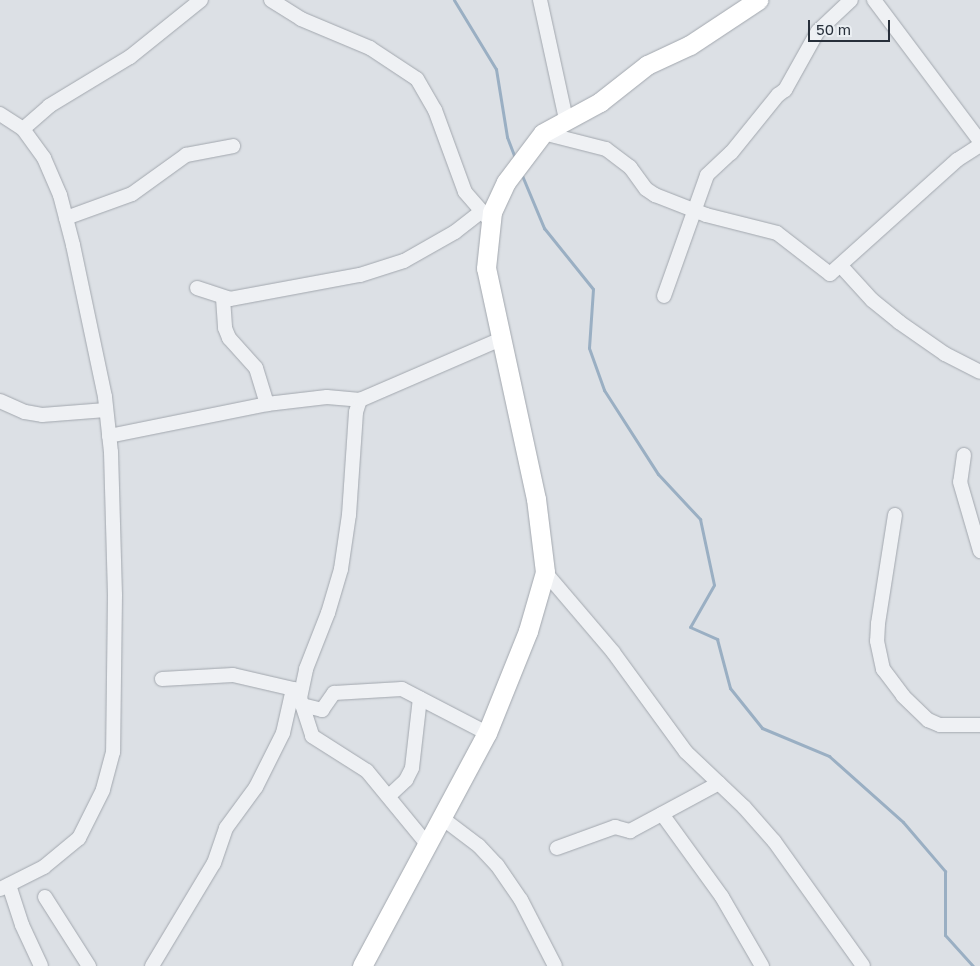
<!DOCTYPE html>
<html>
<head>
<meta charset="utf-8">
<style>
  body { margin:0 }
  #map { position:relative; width:980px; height:966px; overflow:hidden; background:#dce0e5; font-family:"Golos Text",sans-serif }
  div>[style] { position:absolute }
  .stream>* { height:3px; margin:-1.5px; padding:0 1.5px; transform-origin:1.5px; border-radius:1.5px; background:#9aafc3 }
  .roads { filter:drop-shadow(0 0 1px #a2a7ae) drop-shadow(0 0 1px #a2a7ae) }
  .street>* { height:14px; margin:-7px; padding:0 7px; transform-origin:7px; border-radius:7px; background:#eff1f4 }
  .secondary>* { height:19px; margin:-9.5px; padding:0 9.5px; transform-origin:9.5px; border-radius:9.5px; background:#fff }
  span { translate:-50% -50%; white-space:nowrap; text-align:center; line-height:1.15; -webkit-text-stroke:4px #ebeff3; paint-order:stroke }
  .scale { position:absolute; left:808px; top:20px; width:82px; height:22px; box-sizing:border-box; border:2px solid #272f3a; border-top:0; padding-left:6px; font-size:15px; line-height:18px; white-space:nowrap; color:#272f3a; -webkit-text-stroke:4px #ebeff3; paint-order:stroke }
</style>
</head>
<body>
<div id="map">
  <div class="stream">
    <i style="left:454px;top:0;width:81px;rotate:58.7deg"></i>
    <i style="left:496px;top:69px;width:69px;rotate:80.8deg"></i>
    <i style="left:507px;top:137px;width:22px;rotate:69deg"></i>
    <i style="left:521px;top:173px;width:60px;rotate:67.3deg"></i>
    <i style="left:544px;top:228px;width:78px;rotate:51.2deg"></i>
    <i style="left:593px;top:289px;width:59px;rotate:93.9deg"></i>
    <i style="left:589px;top:348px;width:45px;rotate:70.3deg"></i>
    <i style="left:604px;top:390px;width:100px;rotate:57.3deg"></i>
    <i style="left:658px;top:474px;width:62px;rotate:47deg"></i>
    <i style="left:700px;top:519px;width:67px;rotate:78deg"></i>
    <i style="left:714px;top:585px;width:48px;rotate:119.7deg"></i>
    <i style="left:690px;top:627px;width:30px;rotate:24deg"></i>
    <i style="left:717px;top:639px;width:51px;rotate:75.1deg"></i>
    <i style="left:730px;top:688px;width:51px;rotate:51.3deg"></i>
    <i style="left:762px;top:728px;width:73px;rotate:22.7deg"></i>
    <i style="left:829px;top:756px;width:99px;rotate:41.7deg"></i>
    <i style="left:903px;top:822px;width:65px;rotate:49.4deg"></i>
    <i style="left:945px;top:871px;width:64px;rotate:90deg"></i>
    <i style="left:945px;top:935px;width:42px;rotate:47.9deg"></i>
  </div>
  <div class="roads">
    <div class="street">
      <i style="left:271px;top:0;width:36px;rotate:32deg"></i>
      <i style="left:301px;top:19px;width:75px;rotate:22.8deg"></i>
      <i style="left:370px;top:48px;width:56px;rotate:33.4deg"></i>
      <i style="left:417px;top:79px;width:36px;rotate:60deg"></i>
      <i style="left:435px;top:110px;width:87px;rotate:69.9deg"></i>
      <i style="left:465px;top:192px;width:40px;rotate:49deg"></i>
      <i style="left:540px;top:0;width:122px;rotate:77.7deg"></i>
      <i style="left:874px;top:0;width:176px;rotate:53.1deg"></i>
      <i style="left:0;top:114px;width:27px;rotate:33deg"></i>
      <i style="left:23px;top:129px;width:36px;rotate:54deg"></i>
      <i style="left:44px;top:158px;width:40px;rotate:66.6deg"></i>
      <i style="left:60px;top:195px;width:52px;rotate:75.4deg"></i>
      <i style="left:73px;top:245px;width:155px;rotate:78.1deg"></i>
      <i style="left:105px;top:397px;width:55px;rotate:83.8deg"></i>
      <i style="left:111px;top:452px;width:143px;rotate:88.4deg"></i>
      <i style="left:115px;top:595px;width:157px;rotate:90.7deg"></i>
      <i style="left:113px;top:752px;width:39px;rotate:105deg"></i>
      <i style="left:103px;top:790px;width:54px;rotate:116.6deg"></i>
      <i style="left:79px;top:838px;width:45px;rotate:140.4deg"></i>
      <i style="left:44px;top:867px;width:49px;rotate:153.4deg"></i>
      <i style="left:23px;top:129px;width:35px;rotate:-41deg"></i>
      <i style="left:49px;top:106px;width:95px;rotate:-31.2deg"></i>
      <i style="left:130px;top:57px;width:91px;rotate:-38.8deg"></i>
      <i style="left:543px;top:133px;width:65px;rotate:14.3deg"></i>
      <i style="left:606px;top:149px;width:30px;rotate:37deg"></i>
      <i style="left:630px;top:167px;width:27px;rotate:54deg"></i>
      <i style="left:646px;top:189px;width:11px;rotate:34deg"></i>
      <i style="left:655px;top:195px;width:55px;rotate:21.4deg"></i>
      <i style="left:706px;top:215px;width:73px;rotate:14.2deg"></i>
      <i style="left:777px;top:233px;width:67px;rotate:37.7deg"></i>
      <i style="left:830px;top:274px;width:171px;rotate:-41.9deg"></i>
      <i style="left:957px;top:160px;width:27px;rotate:-33deg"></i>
      <i style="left:66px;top:218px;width:70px;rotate:-20deg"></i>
      <i style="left:132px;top:194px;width:67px;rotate:-35.8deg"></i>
      <i style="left:186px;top:155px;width:48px;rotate:-10.8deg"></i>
      <i style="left:841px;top:266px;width:46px;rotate:47.6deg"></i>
      <i style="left:872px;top:300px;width:35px;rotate:39deg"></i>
      <i style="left:899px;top:322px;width:56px;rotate:34.8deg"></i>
      <i style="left:945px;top:354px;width:39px;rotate:27deg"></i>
      <i style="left:197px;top:288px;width:35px;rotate:18deg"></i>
      <i style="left:230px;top:299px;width:132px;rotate:-10.5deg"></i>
      <i style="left:360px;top:275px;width:46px;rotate:-17.7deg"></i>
      <i style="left:404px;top:261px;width:59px;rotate:-29.6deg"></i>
      <i style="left:455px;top:232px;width:33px;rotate:-38deg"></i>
      <i style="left:664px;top:296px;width:128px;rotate:-70.4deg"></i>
      <i style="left:707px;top:175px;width:33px;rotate:-43deg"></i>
      <i style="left:731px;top:153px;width:75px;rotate:-51deg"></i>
      <i style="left:778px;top:95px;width:9px;rotate:-36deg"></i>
      <i style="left:785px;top:90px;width:68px;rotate:-60.8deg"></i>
      <i style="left:818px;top:31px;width:45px;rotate:-43.2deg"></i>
      <i style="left:223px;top:298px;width:30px;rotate:86deg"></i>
      <i style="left:225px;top:328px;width:11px;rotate:68deg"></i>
      <i style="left:229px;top:338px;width:40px;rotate:48deg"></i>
      <i style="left:256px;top:368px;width:38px;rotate:73deg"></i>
      <i style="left:0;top:401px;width:27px;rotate:24deg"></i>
      <i style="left:25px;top:412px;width:17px;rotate:10deg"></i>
      <i style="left:42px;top:415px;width:64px;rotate:-4.5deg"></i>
      <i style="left:109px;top:436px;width:161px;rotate:-11.4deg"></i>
      <i style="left:267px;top:404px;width:60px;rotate:-6.7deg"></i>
      <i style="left:327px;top:397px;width:33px;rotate:5deg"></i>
      <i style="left:964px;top:455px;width:27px;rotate:98deg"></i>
      <i style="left:960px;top:482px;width:72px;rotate:73.8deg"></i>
      <i style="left:895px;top:515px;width:110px;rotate:98.9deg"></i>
      <i style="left:878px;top:624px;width:17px;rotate:93deg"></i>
      <i style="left:877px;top:641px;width:29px;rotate:78deg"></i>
      <i style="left:883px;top:669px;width:34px;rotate:53deg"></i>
      <i style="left:903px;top:696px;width:35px;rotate:44deg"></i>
      <i style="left:928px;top:720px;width:13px;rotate:23deg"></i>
      <i style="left:940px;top:725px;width:40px"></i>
      <i style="left:545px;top:572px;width:105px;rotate:49.6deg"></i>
      <i style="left:613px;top:652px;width:124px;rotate:53.9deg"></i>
      <i style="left:686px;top:752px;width:80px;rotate:43.5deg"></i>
      <i style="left:744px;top:807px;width:45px;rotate:48.6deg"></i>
      <i style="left:774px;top:841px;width:153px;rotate:54.5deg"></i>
      <i style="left:162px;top:679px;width:71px;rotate:-3.2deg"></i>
      <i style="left:233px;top:675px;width:62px;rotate:13.1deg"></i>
      <i style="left:293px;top:689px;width:11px;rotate:52deg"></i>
      <i style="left:300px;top:698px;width:40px;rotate:72deg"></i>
      <i style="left:312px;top:736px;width:65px;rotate:32.5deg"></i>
      <i style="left:367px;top:771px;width:94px;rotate:50.6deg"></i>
      <i style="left:300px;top:698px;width:30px;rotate:-78deg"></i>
      <i style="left:306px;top:669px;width:60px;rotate:-68.6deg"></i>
      <i style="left:328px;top:613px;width:46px;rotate:-73.5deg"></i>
      <i style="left:341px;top:569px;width:55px;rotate:-81.6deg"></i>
      <i style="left:349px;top:515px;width:103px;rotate:-86.1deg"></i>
      <i style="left:356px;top:412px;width:13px;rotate:-72deg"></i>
      <i style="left:360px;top:400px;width:154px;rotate:-23.4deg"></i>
      <i style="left:302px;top:705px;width:21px;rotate:14deg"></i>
      <i style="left:322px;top:710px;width:21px;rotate:-55deg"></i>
      <i style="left:334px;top:693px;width:68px;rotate:-3.4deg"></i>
      <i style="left:402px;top:689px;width:96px;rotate:27.4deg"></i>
      <i style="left:390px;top:795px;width:22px;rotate:-43deg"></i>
      <i style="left:406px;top:780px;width:13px;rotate:-63deg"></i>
      <i style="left:412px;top:768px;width:70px;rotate:-83.5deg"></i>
      <i style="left:662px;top:814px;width:102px;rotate:54.1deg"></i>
      <i style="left:722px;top:897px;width:80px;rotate:59.9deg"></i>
      <i style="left:442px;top:818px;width:46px;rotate:37.1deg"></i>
      <i style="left:479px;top:846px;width:26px;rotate:47deg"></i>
      <i style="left:497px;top:865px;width:42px;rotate:55.6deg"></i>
      <i style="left:521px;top:900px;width:74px;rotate:62.7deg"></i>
      <i style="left:557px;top:848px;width:62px;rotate:-19.9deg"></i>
      <i style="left:615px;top:827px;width:16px;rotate:15deg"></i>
      <i style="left:630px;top:831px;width:101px;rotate:-28.3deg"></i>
      <i style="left:9px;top:885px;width:42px;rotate:72deg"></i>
      <i style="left:22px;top:925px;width:45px;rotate:65.1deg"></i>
      <i style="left:45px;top:897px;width:82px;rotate:57.5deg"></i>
      <i style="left:152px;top:966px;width:120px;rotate:-59deg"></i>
      <i style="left:214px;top:863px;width:37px;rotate:-71deg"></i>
      <i style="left:226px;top:828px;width:51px;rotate:-53.8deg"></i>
      <i style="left:256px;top:787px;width:60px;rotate:-63.4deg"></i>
      <i style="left:283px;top:733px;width:45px;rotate:-77.2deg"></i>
    </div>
    <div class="secondary">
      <i style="left:362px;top:966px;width:264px;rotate:-61.8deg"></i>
      <i style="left:487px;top:733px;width:110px;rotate:-68.1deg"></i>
      <i style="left:528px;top:631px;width:61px;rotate:-73.9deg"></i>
      <i style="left:545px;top:572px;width:74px;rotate:-97deg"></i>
      <i style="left:536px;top:499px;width:236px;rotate:-102.2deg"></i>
      <i style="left:486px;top:268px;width:56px;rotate:-83.9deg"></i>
      <i style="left:492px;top:212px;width:33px;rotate:-65deg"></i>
      <i style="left:506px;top:182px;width:61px;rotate:-52.9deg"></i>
      <i style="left:543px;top:133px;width:65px;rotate:-28.5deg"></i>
      <i style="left:600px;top:102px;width:60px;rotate:-38.2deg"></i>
      <i style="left:647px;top:65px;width:47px;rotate:-24.9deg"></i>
      <i style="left:690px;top:45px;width:82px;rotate:-33.5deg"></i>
    </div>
  </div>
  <div class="scale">50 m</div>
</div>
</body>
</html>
